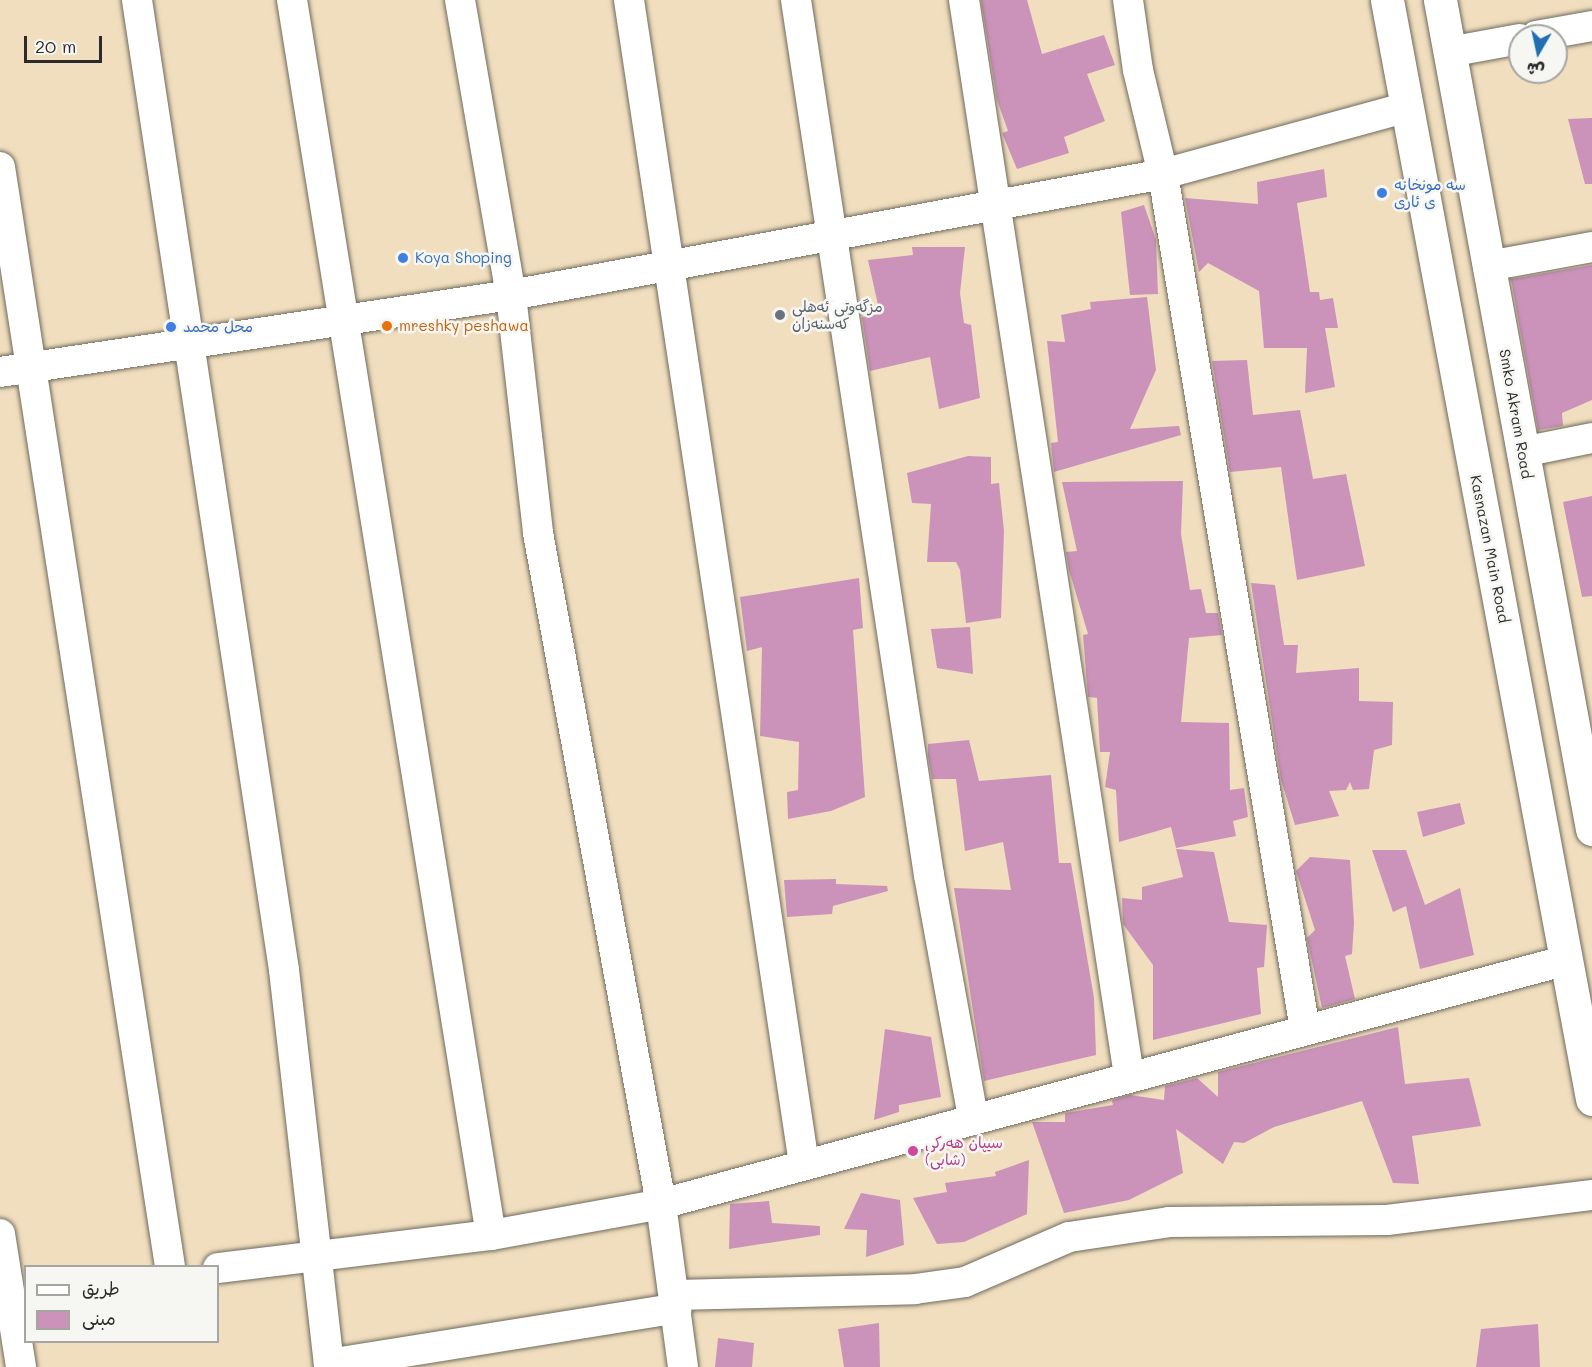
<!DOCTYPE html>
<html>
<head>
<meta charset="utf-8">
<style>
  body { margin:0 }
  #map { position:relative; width:1592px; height:1367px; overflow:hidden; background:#f0debe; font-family:Mali,"Playpen Sans Arabic",sans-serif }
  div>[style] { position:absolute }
  .building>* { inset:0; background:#cb93ba }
  .roads { filter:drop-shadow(0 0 2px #706a5e) drop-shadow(0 0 2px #706a5e) }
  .street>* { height:30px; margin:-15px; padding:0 15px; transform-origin:15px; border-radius:15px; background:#fff }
  .secondary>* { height:33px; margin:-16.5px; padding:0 16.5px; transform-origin:16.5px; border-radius:16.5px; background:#fff }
  .dots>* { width:16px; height:16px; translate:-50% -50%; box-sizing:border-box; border:3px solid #f6f6f2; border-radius:50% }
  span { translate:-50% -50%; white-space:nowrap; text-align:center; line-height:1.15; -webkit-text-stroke:5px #f6f6f2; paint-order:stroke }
  .shop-label { font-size:15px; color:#366cbe }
  .left { translate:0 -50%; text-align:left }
  .worship-label { font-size:15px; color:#5b616d }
  .food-label { font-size:15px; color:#c56008 }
  .street-label { font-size:15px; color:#2b2b2b }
  .hotel-label { font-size:15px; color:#b23c85 }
  .legend { position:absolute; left:24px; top:1265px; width:195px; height:78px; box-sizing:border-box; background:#f6f6f2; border:2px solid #a5a5a2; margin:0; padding:8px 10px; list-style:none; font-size:18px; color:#2b2b2b }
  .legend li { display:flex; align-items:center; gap:12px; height:30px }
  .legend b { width:30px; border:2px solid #a5a5a2 }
  .north { position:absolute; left:1508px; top:24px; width:60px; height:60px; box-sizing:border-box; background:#f6f6f2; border:2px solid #a5a5a2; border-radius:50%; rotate:189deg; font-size:16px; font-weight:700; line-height:24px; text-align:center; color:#2b2b2b }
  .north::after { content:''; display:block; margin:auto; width:21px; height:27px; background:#1f6fb2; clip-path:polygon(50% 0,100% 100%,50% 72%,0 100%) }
  .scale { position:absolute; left:24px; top:36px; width:78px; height:27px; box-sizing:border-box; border:3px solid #2b2b2b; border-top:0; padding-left:8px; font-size:18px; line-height:21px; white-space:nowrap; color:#2b2b2b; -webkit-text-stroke:4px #f6f6f2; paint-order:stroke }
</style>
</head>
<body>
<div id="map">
  <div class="building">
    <i style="clip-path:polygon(981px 0,1027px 0,1042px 54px,1104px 35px,1115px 65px,1087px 74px,1105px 121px,1064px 137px,1069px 153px,1017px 169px,1002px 133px,1008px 131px,997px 100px)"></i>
    <i style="clip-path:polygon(1592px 118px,1592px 184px,1585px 184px,1568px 119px)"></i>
    <i style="clip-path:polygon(1324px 169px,1327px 197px,1297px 203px,1310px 292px,1319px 292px,1320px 300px,1333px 298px,1338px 328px,1325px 328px,1335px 387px,1305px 393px,1307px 348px,1264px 348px,1259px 291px,1208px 263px,1199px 272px,1185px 198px,1258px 204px,1257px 182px)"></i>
    <i style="clip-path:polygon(1144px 205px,1156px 240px,1158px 294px,1130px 295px,1121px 212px)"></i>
    <i style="clip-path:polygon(912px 247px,965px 247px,960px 293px,964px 323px,971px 325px,980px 398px,939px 409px,930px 357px,870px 371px,862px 317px,880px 314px,868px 260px,913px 255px)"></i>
    <i style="clip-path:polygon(1592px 265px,1592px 400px,1562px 413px,1563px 426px,1538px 430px,1511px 279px)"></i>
    <i style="clip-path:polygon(1147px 297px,1156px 370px,1130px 429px,1179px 426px,1181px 435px,1054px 472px,1051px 443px,1058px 442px,1047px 341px,1065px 342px,1061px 315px,1091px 309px,1090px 302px)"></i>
    <i style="clip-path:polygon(1247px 360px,1253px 415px,1300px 410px,1313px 479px,1346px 474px,1365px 566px,1297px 580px,1281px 467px,1230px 472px,1212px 361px)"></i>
    <i style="clip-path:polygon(968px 456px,991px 457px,991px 484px,999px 483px,1004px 531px,1001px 618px,966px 623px,960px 570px,956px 562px,927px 562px,931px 504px,912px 503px,907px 473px)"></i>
    <i style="clip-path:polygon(1183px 481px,1181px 534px,1190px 590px,1201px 589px,1206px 613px,1218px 613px,1222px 635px,1189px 638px,1181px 722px,1229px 723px,1230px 790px,1244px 788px,1248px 817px,1233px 821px,1236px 836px,1176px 848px,1171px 827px,1119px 842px,1116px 790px,1105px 787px,1110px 752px,1100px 752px,1097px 698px,1088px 697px,1083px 635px,1088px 634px,1069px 570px,1066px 552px,1077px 551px,1062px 482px)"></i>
    <i style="clip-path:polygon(1592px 496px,1592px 596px,1582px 597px,1563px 502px)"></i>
    <i style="clip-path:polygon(859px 578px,863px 628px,853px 630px,865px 797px,831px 811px,788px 819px,787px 792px,798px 790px,799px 742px,760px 736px,762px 647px,747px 651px,740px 597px)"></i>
    <i style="clip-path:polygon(1251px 583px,1275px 585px,1284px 645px,1298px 645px,1296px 673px,1359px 668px,1359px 701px,1393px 702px,1392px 745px,1374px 750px,1369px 789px,1353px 790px,1350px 782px,1346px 790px,1329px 791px,1339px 816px,1295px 825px,1281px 780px)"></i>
    <i style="clip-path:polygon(970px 627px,973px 674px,937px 668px,931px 629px)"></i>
    <i style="clip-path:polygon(969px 740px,979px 781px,1051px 775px,1059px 863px,1071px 863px,1094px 998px,1096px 1055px,984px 1081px,954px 888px,1011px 890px,1003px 842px,965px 851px,956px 779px,932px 779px,928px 756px,928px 744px)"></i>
    <i style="clip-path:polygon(1460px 803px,1465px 824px,1423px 837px,1417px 812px)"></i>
    <i style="clip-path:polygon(1176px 849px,1214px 852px,1229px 922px,1267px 925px,1264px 967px,1257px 968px,1261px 1014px,1153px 1040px,1153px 965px,1123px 924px,1122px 898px,1142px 900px,1142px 887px,1183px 877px)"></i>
    <i style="clip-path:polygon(1372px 850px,1406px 850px,1425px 905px,1460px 888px,1474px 955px,1420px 969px,1406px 906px,1393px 912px)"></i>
    <i style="clip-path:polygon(1310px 857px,1350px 860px,1354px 923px,1352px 954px,1345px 956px,1355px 999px,1322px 1008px,1307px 938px,1315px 930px,1296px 871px)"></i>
    <i style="clip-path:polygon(836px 879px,836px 884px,887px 886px,888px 891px,833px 906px,832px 914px,787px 917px,784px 880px)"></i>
    <i style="clip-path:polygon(1398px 1027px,1405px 1084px,1469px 1078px,1481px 1126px,1412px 1136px,1419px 1184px,1393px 1183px,1362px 1101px,1274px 1127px,1244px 1143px,1234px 1142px,1223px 1164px,1176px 1129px,1183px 1173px,1129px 1200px,1064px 1213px,1032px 1122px,1065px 1122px,1065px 1113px,1113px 1105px,1112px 1100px,1130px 1095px,1164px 1100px,1165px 1086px,1197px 1078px,1218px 1097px,1218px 1072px)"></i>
    <i style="clip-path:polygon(885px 1029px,931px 1037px,941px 1097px,899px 1105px,899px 1112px,874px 1120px)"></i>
    <i style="clip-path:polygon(1029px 1160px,1027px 1214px,964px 1242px,937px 1244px,913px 1198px,947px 1192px,945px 1183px,996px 1176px,995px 1172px)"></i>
    <i style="clip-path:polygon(861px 1193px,900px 1200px,904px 1245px,866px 1257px,867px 1230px,844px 1229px)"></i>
    <i style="clip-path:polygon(769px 1201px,772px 1223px,820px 1226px,820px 1235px,729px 1249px,730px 1204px)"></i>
    <i style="clip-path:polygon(879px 1323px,880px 1367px,844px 1367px,838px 1329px)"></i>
    <i style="clip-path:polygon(1538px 1324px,1540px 1367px,1476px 1367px,1481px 1329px)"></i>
    <i style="clip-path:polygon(718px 1338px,754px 1343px,752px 1367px,715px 1367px)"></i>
  </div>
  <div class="roads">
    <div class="street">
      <i style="left:137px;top:0;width:981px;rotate:81.38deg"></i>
      <i style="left:284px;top:970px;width:400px;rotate:83.5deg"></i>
      <i style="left:292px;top:0;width:1251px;rotate:80.85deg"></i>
      <i style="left:460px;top:0;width:299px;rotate:80.2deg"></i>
      <i style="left:511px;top:295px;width:240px;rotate:83.5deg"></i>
      <i style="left:538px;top:533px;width:682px;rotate:79.61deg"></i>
      <i style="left:661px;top:1204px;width:164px;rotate:82.3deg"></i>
      <i style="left:629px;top:0;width:1177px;rotate:81.45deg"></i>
      <i style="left:796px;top:0;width:885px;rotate:81.36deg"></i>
      <i style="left:929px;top:875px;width:247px;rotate:79.7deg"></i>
      <i style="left:964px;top:0;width:1089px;rotate:81.28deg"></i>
      <i style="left:1128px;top:0;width:71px;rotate:81.9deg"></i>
      <i style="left:1138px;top:70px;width:107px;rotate:76.5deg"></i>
      <i style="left:1163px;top:174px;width:868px;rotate:80.58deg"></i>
      <i style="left:1536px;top:36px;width:57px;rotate:-10.1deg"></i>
      <i style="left:1449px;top:52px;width:72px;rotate:-10.4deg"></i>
      <i style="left:0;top:167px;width:1112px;rotate:81.21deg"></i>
      <i style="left:1488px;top:266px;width:106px;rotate:-10.4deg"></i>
      <i style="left:0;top:372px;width:517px;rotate:-8.57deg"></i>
      <i style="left:511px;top:295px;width:663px;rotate:-10.51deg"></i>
      <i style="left:1163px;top:174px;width:254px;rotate:-15.3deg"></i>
      <i style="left:1522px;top:452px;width:71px;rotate:-11.3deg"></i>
      <i style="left:0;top:1234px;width:135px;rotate:81deg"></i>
      <i style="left:218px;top:1268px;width:275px;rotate:-6.9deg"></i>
      <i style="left:491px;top:1235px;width:173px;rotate:-10.3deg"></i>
      <i style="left:661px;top:1204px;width:938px;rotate:-15.07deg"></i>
      <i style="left:675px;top:1295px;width:240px;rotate:-1.4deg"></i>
      <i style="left:915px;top:1289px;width:50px;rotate:-8deg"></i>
      <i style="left:965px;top:1282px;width:113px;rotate:-23.4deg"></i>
      <i style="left:1069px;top:1237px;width:101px;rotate:-8.5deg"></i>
      <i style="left:1169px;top:1222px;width:218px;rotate:-0.5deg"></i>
      <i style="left:1387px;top:1220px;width:207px;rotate:-7deg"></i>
      <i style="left:329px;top:1364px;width:352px;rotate:-9.1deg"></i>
    </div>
    <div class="secondary">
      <i style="left:1387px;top:0;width:1118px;rotate:79.43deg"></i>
      <i style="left:1440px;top:0;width:843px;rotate:79.61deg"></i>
    </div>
  </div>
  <div class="dots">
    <i style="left:1382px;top:193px;background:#3f7fe0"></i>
    <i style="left:403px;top:258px;background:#3f7fe0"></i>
    <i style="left:780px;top:315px;background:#6b7280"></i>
    <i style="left:387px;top:326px;background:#e8710a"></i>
    <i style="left:171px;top:327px;background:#3f7fe0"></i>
    <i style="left:913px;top:1151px;background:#d1479c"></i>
  </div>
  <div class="shop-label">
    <span class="left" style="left:1394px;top:193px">سه مونخانه<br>ی ئاری</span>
    <span class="left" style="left:415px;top:258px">Koya Shoping</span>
    <span class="left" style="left:183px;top:327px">محل محمد</span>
  </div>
  <div class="worship-label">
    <span class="left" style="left:792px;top:315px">مزگەوتی ئەهلی<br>کەسنەزان</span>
  </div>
  <div class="food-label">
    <span class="left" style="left:399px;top:326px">mreshky peshawa</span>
  </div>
  <div class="street-label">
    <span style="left:1516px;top:414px;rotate:80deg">Smko Akram Road</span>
    <span style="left:1490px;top:549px;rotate:79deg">Kasnazan Main Road</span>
  </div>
  <div class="hotel-label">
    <span class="left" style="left:925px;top:1151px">سیپان هەرکی<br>(شابی)</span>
  </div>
  <ul class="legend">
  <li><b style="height:8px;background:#fff"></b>طريق</li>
  <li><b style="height:16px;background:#cb93ba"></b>مبنى</li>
  </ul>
  <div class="north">ش</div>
  <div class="scale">20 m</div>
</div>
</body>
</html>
